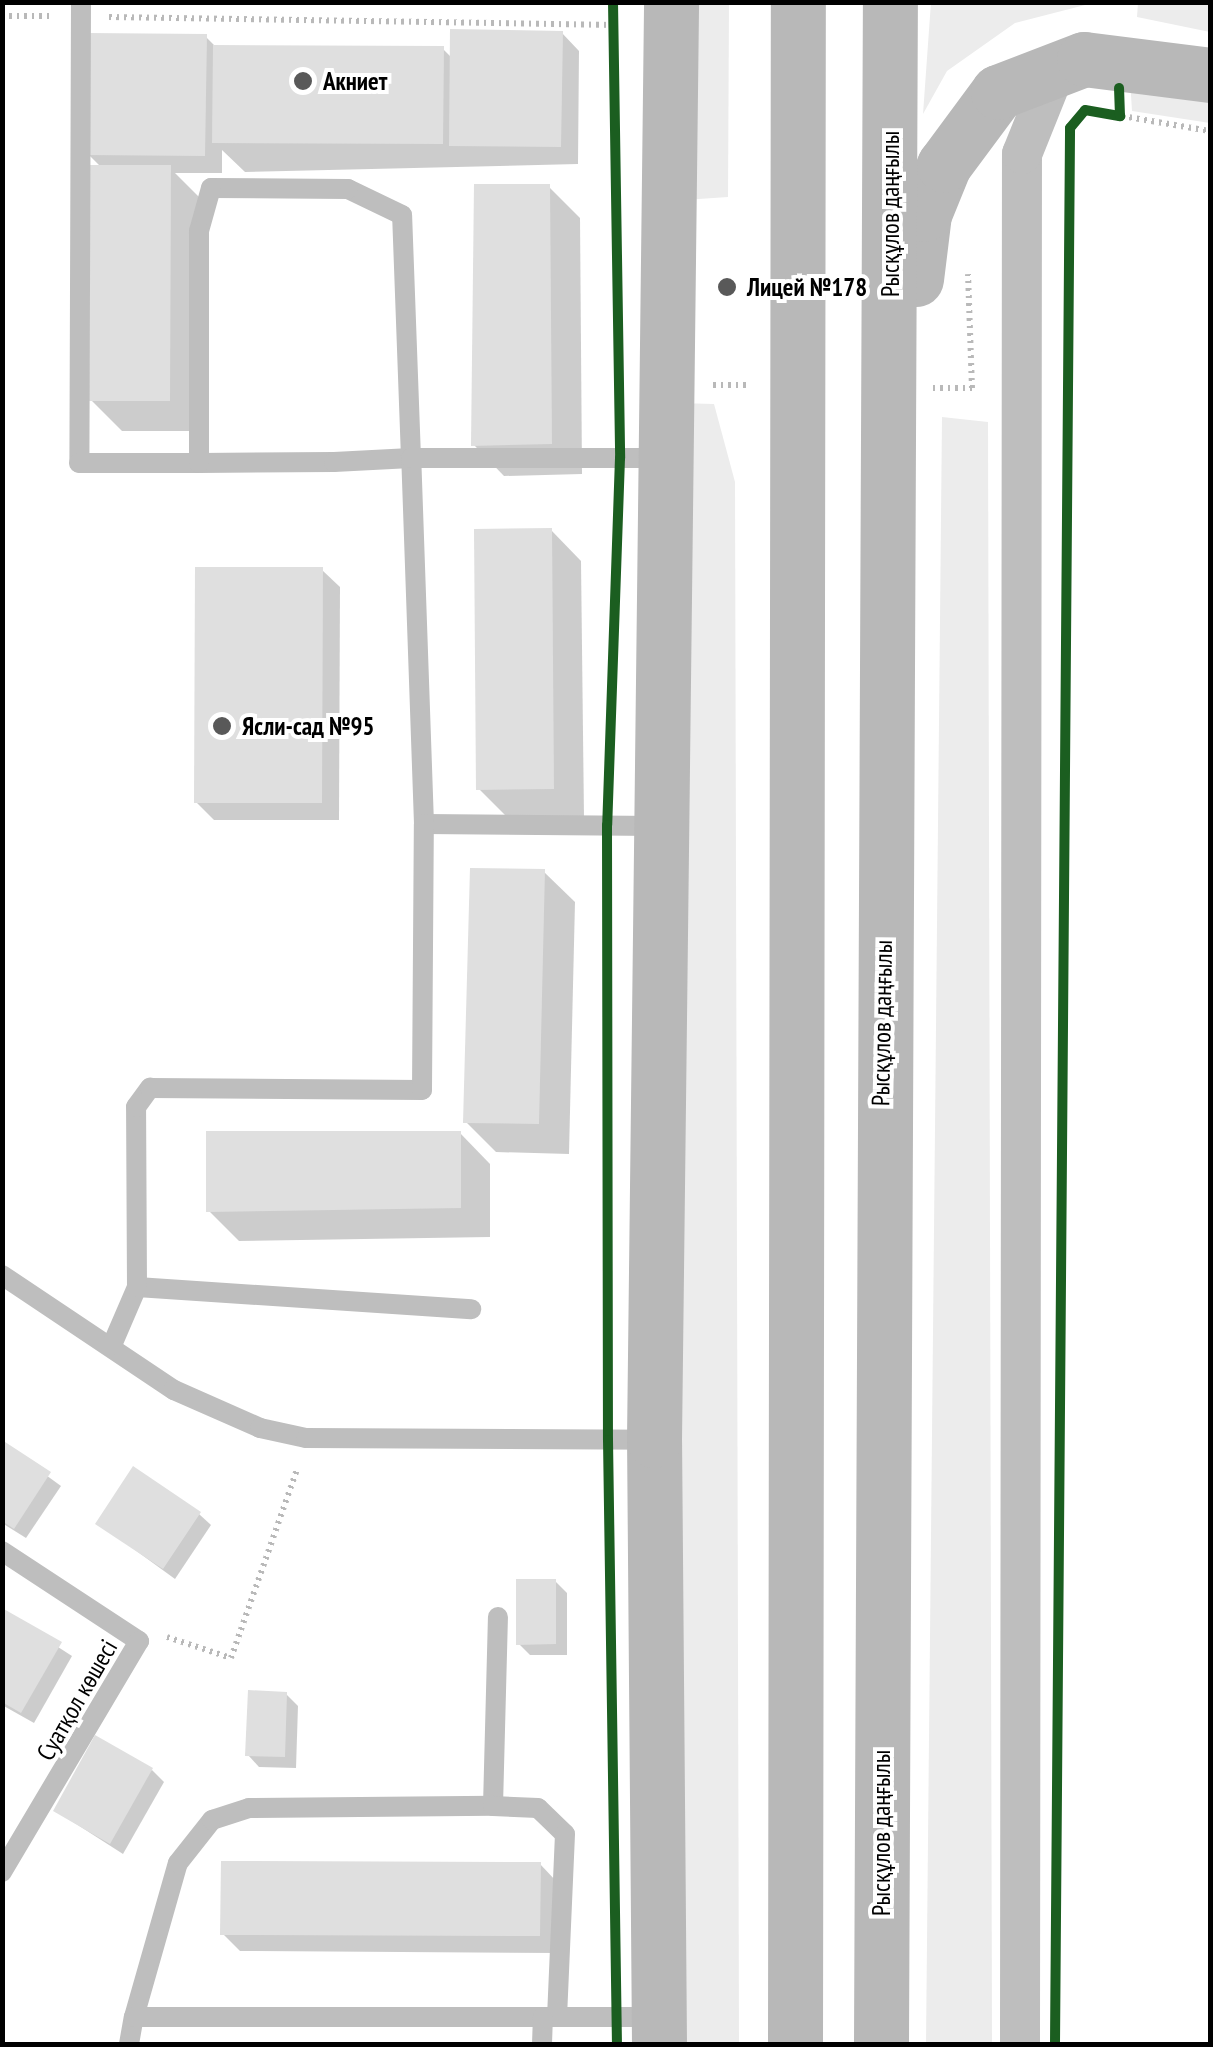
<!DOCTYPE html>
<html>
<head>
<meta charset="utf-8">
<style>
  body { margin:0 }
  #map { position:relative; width:1213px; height:2047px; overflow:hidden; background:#fff; font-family:"PT Sans Narrow",sans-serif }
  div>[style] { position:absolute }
  .green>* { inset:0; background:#ececec }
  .shadow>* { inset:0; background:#0003 }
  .building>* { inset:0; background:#dfdfdf }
  .path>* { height:6px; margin-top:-3px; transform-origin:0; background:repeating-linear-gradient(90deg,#b9b9b9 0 2.5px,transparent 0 7.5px) }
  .lane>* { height:20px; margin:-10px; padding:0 10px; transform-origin:10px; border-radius:10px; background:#bebebe }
  .street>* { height:40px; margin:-20px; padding:0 20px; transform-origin:20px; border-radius:20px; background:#bebebe }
  .secondary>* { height:55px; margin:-27.5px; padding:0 27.5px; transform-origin:27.5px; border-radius:27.5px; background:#b8b8b8 }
  .cycleway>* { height:10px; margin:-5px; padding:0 5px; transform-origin:5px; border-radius:5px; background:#1b5e20 }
  .dots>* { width:28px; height:28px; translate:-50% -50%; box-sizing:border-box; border:5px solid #fff; border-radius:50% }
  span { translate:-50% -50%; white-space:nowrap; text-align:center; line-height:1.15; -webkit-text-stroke:8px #fff; paint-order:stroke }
  .poi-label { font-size:25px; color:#000; font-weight:700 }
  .left { translate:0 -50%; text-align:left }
  .street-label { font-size:25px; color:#000 }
  .frame { position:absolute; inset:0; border:5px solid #000; pointer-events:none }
</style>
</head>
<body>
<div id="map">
  <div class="green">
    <i style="clip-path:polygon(931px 2px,1085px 2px,1085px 5px,1015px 23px,947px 71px,923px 114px)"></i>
    <i style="clip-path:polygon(684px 3px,729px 3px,728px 197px,684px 200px)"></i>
    <i style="clip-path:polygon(1138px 3px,1210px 3px,1210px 32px,1137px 17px)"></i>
    <i style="clip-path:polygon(1130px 79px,1210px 93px,1210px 123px,1132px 111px)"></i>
    <i style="clip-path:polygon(678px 403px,714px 404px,735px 482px,739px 2044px,680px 2044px)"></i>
    <i style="clip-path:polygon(942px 417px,988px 422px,992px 2044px,926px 2044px)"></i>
  </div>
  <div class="shadow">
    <i style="clip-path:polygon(562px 33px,579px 51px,578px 164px,245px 172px,222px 150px,222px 173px,175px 173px,200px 198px,199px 431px,122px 431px,91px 400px,101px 167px,88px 154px,206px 37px,217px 48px,443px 49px,452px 58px)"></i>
    <i style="clip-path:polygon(549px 187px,580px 218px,582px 474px,504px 476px,474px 445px)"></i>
    <i style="clip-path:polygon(551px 530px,581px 561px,584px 818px,509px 819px,479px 789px)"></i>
    <i style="clip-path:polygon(322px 570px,340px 587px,339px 820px,214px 820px,196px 802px)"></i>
    <i style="clip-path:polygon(544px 872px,575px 902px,569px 1154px,496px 1152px,466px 1122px)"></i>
    <i style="clip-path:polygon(460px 1133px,490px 1164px,490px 1237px,239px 1241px,209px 1211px)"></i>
    <i style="clip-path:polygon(2px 1443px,61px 1486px,26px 1538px,2px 1523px)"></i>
    <i style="clip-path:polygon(199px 1514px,211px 1525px,175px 1579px,98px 1523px)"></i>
    <i style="clip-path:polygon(555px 1581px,567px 1593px,567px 1655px,530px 1655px,519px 1644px)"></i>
    <i style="clip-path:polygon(2px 1611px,72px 1656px,34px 1723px,2px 1705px)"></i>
    <i style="clip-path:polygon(286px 1694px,298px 1706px,296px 1768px,259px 1767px,248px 1755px)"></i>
    <i style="clip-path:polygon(152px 1770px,164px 1782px,123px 1854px,56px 1811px)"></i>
    <i style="clip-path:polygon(540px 1864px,557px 1882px,556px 1953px,240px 1951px,223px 1934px)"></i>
  </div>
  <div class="building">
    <i style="clip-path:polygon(450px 29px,563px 31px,561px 147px,449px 146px)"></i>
    <i style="clip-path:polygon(86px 33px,207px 34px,205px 156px,85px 155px)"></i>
    <i style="clip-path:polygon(213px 45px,444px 46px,443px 144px,212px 143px)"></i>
    <i style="clip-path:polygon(90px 165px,171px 165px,170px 401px,89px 401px)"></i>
    <i style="clip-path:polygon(474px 184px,550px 184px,552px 444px,471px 446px)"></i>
    <i style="clip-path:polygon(552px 528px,554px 789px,476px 790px,474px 529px)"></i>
    <i style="clip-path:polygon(195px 567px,323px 567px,322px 803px,194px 803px)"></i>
    <i style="clip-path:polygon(470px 868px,545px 869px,539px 1124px,463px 1123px)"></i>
    <i style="clip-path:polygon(206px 1131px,461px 1131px,461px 1208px,206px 1212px)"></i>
    <i style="clip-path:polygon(2px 1440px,51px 1472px,14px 1529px,2px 1521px)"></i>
    <i style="clip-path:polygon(133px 1466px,201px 1512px,163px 1569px,95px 1524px)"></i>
    <i style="clip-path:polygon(516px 1579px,556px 1579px,556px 1644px,516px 1645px)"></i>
    <i style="clip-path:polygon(2px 1608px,62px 1642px,21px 1713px,2px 1702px)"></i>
    <i style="clip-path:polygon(248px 1690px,287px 1692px,285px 1757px,245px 1756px)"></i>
    <i style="clip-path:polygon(95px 1735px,153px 1768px,110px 1844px,53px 1811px)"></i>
    <i style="clip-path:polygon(221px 1861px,541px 1862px,540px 1936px,220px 1935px)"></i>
  </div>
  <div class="path">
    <i style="left:2px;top:16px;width:49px"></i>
    <i style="left:109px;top:17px;width:506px;rotate:0.91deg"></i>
    <i style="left:1122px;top:116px;width:89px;rotate:9.7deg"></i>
    <i style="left:713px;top:385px;width:38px"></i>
    <i style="left:933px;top:388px;width:39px"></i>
    <i style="left:972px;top:388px;width:114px;rotate:-92deg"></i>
    <i style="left:167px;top:1637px;width:67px;rotate:18.2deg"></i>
    <i style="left:231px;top:1658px;width:202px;rotate:-70.7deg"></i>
  </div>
  <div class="lane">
    <i style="left:81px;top:2px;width:461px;rotate:90.2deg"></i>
    <i style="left:79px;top:463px;width:120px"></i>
    <i style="left:199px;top:463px;width:135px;rotate:-0.4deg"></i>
    <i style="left:334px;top:462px;width:77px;rotate:-3deg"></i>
    <i style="left:411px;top:458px;width:243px;rotate:-92.1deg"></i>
    <i style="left:402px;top:215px;width:60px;rotate:-154.3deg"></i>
    <i style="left:348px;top:189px;width:137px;rotate:-179.6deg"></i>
    <i style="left:211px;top:188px;width:45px;rotate:105.6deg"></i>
    <i style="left:199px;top:231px;width:232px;rotate:90deg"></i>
    <i style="left:658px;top:826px;width:234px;rotate:-179.5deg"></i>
    <i style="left:424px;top:824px;width:366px;rotate:-92deg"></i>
    <i style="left:411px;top:458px;width:250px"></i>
    <i style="left:2px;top:1275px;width:207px;rotate:33.8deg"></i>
    <i style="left:174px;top:1390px;width:94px;rotate:23.8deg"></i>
    <i style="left:260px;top:1428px;width:47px;rotate:12.3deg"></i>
    <i style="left:306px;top:1438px;width:345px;rotate:0.3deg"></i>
    <i style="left:137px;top:1287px;width:335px;rotate:3.8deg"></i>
    <i style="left:112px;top:1345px;width:63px;rotate:-66.7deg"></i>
    <i style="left:137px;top:1287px;width:180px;rotate:-90.3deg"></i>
    <i style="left:136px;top:1107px;width:24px;rotate:-54deg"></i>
    <i style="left:150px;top:1088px;width:272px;rotate:0.4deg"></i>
    <i style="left:422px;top:1090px;width:266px;rotate:-89.6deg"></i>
    <i style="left:2px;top:1551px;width:164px;rotate:33.3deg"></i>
    <i style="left:139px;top:1641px;width:269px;rotate:120.7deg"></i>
    <i style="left:493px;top:1806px;width:189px;rotate:-88.5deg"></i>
    <i style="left:134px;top:2017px;width:160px;rotate:-74.1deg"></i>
    <i style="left:178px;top:1863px;width:55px;rotate:-51.7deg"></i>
    <i style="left:212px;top:1820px;width:39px;rotate:-18deg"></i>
    <i style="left:249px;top:1808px;width:244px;rotate:-0.5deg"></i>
    <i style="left:493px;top:1806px;width:45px;rotate:2.5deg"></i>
    <i style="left:538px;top:1808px;width:37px;rotate:44deg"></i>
    <i style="left:565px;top:1834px;width:183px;rotate:92.5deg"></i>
    <i style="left:129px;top:2044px;width:27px;rotate:-80deg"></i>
    <i style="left:134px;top:2017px;width:522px"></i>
    <i style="left:542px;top:2044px;width:27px;rotate:-88deg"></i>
  </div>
  <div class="street">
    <i style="left:1020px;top:2044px;width:1890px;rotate:-89.94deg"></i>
    <i style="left:1022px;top:154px;width:78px;rotate:-68.1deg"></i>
    <i style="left:1051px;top:82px;width:27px;rotate:-34deg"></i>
  </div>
  <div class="secondary">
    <i style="left:916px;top:279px;width:65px;rotate:-83deg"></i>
    <i style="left:924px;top:214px;width:53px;rotate:-67.8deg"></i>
    <i style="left:944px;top:165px;width:91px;rotate:-53.5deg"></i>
    <i style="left:998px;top:92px;width:92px;rotate:-21deg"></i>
    <i style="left:1084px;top:59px;width:127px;rotate:7.2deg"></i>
    <i style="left:659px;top:2044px;width:604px;rotate:-90.47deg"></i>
    <i style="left:654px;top:1440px;width:1438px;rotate:-89.32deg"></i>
    <i style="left:795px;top:2044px;width:2042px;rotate:-89.92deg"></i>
    <i style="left:881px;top:2044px;width:2042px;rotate:-89.75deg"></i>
  </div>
  <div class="cycleway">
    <i style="left:613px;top:2px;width:456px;rotate:89.1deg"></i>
    <i style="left:620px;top:458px;width:367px;rotate:92deg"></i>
    <i style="left:607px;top:825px;width:615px;rotate:89.91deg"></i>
    <i style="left:608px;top:1440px;width:604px;rotate:89.15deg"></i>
    <i style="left:1055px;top:2044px;width:1916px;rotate:-89.55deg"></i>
    <i style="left:1070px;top:128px;width:23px;rotate:-50deg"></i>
    <i style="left:1085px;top:110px;width:36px;rotate:10deg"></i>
    <i style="left:1120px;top:116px;width:28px;rotate:-92deg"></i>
  </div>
  <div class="dots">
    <i style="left:303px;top:81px;background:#595959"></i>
    <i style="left:727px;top:287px;background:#595959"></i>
    <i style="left:222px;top:726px;background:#595959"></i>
  </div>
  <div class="poi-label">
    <span class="left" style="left:323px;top:81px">Акниет</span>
    <span class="left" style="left:747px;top:287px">Лицей №178</span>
    <span class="left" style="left:242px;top:726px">Ясли-сад №95</span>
  </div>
  <div class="street-label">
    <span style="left:890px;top:214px;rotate:-90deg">Рысқұлов даңғылы</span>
    <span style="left:882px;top:1023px;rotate:-89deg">Рысқұлов даңғылы</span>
    <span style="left:77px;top:1700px;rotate:-60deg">Суатқол көшесі</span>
    <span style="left:881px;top:1833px;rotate:-90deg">Рысқұлов даңғылы</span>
  </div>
  <div class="frame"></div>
</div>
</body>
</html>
